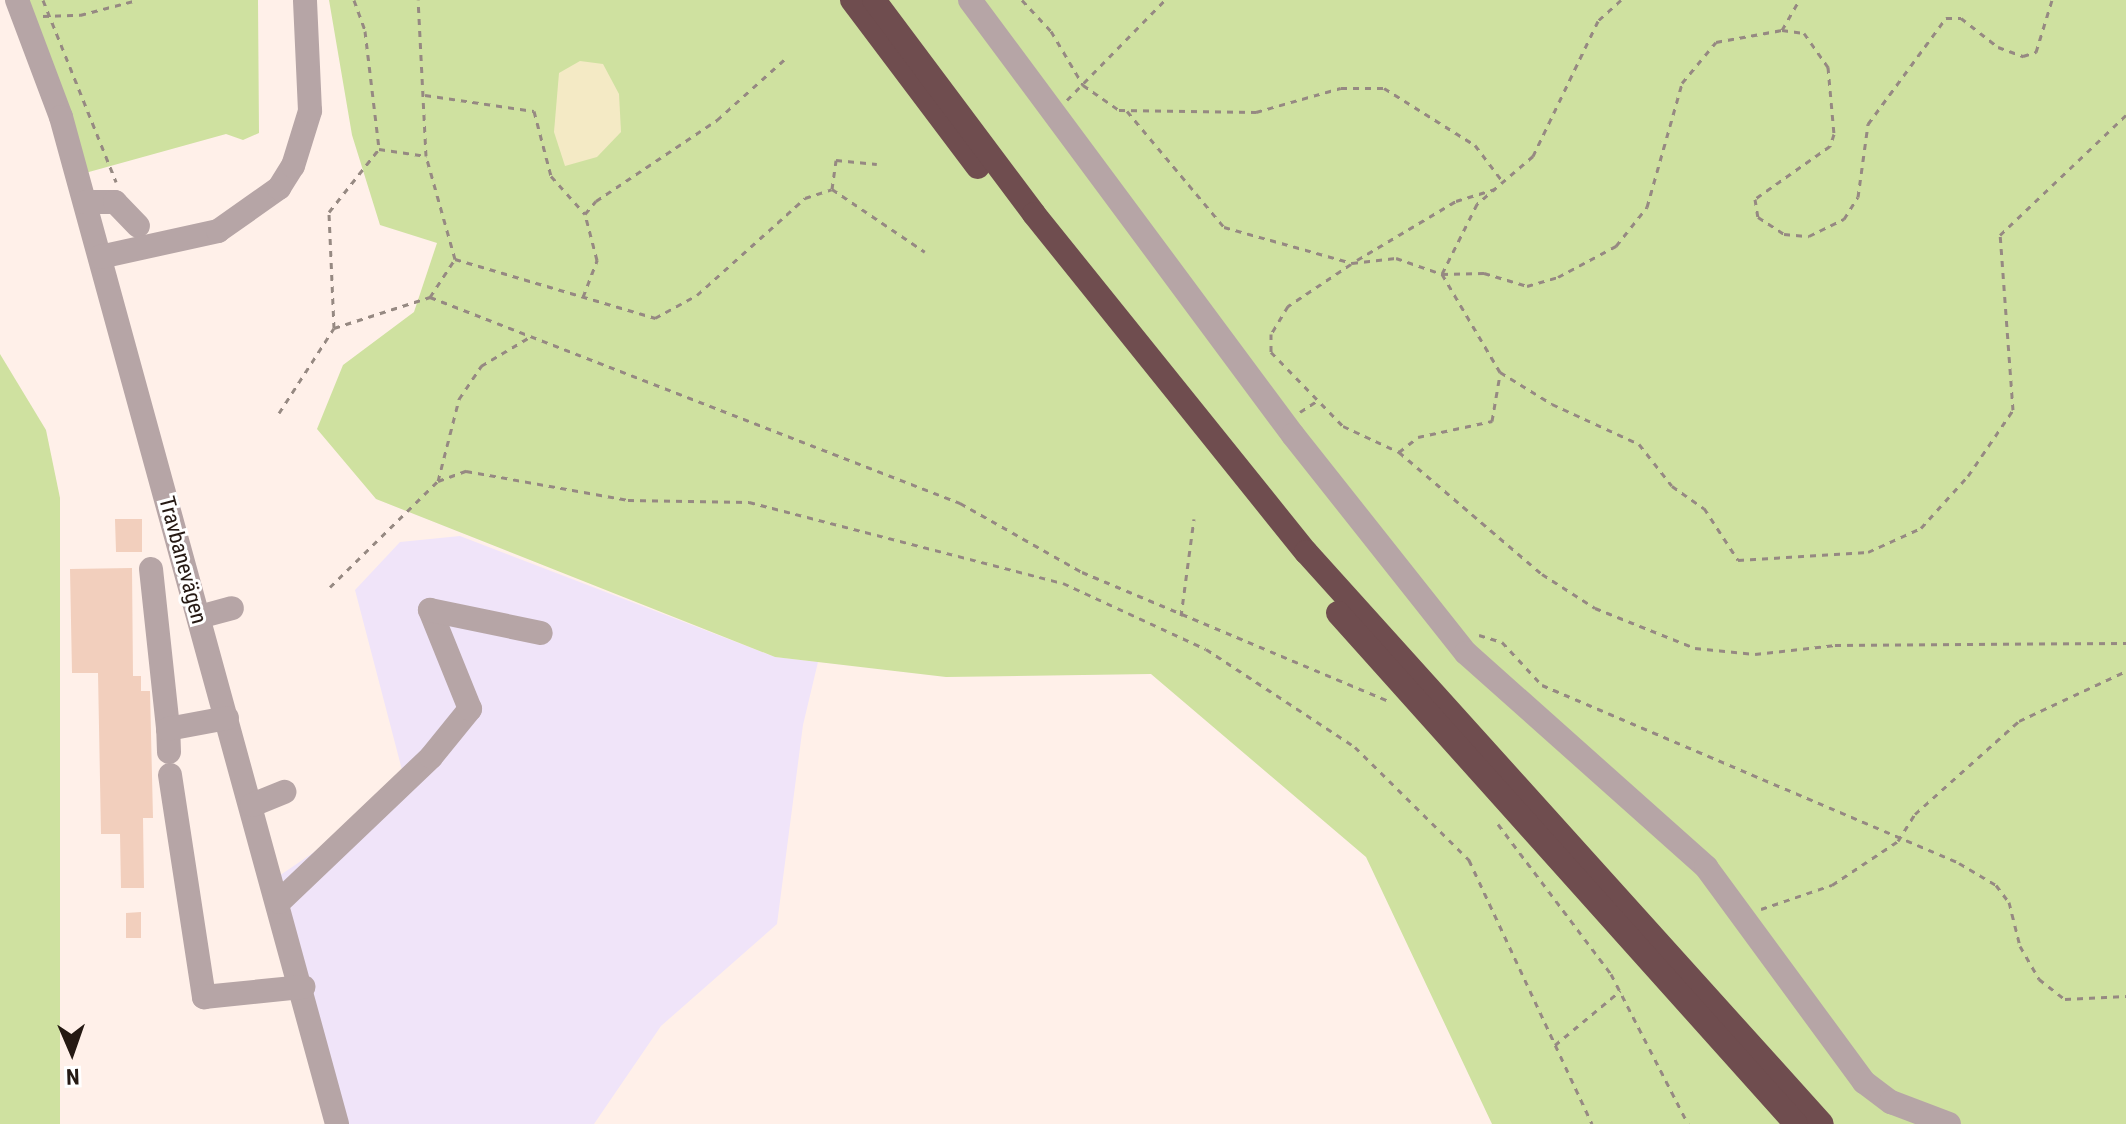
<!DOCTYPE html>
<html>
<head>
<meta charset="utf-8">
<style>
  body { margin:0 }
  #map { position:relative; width:2126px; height:1124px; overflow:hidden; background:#fff0e9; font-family:"Roboto Condensed",sans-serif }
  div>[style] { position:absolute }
  .industrial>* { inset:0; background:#f0e4f9 }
  .green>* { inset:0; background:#cfe1a0 }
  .sand>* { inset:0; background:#f4eac5 }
  .building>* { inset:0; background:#f2cfbd }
  .path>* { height:3px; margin-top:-1.5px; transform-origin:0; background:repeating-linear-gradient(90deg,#968982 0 6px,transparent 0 12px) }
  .minor>* { height:24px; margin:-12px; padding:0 12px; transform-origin:12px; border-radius:12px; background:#b6a5a6 }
  .highway>* { height:24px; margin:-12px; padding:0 12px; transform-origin:12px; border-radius:12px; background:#6f4d4f }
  span { translate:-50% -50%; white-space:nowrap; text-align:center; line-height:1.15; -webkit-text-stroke:6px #fff; paint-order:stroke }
  .street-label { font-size:22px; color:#251913 }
  .north { position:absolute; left:32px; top:1012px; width:80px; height:80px; -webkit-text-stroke:6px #fff; paint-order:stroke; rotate:178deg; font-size:22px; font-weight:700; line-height:32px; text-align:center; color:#251913 }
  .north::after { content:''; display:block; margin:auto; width:28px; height:36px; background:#251913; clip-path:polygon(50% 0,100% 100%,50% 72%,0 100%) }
</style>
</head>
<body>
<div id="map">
  <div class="industrial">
    <i style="clip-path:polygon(460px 536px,775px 657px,818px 662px,803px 725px,777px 924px,661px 1026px,594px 1124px,337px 1124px,273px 880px,407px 789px,355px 590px,400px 542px)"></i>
  </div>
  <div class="green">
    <i style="clip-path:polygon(17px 0,258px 0,259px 133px,243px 140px,226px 134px,78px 175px)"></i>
    <i style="clip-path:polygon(329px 0,2126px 0,2126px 1124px,1492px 1124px,1366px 857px,1151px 674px,946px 677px,775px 657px,376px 499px,317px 429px,343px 365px,414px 312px,437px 243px,380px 225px,352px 135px)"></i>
    <i style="clip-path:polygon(0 354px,46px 430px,60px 498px,60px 1124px,0 1124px)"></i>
  </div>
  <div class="sand">
    <i style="clip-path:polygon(580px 61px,603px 64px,619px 94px,621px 132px,597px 157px,565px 166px,554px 132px,559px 73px)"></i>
  </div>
  <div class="building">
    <i style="clip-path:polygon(115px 519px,142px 519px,142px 552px,116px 552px)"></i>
    <i style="clip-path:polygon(132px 568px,133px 676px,141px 676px,141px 691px,150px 691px,153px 818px,143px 818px,144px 888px,121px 888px,120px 834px,101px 834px,98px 673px,72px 673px,70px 569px)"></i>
    <i style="clip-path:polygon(141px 912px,141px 938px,126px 938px,126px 913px)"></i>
  </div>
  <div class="path">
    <i style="left:43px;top:0;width:196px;rotate:68.1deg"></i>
    <i style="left:354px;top:0;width:33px;rotate:70deg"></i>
    <i style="left:365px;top:31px;width:119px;rotate:83.2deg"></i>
    <i style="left:379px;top:149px;width:48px;rotate:8.5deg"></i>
    <i style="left:1022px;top:0;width:42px;rotate:46.9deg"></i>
    <i style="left:1051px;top:31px;width:63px;rotate:59.3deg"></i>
    <i style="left:1083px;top:85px;width:44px;rotate:34.8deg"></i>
    <i style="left:1119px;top:110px;width:137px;rotate:0.8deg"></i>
    <i style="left:1256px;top:112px;width:88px;rotate:-15.8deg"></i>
    <i style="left:1341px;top:88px;width:43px"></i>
    <i style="left:1384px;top:88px;width:107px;rotate:32.1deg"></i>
    <i style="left:1475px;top:145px;width:46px;rotate:52.9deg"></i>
    <i style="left:1621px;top:0;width:31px;rotate:138deg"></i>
    <i style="left:1598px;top:21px;width:150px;rotate:115.7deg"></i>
    <i style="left:1533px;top:156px;width:74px;rotate:139.4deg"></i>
    <i style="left:1477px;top:204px;width:78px;rotate:116.6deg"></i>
    <i style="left:1442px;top:274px;width:42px;rotate:-1.4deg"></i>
    <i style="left:1484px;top:273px;width:45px;rotate:16.8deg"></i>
    <i style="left:1527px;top:286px;width:32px;rotate:-16deg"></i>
    <i style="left:1558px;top:277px;width:66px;rotate:-28.1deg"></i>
    <i style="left:1616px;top:246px;width:50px;rotate:-51.5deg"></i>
    <i style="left:1647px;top:207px;width:129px;rotate:-74.2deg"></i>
    <i style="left:1682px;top:83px;width:53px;rotate:-50.3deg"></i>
    <i style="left:1716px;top:42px;width:67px;rotate:-10.3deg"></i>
    <i style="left:1782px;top:30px;width:34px;rotate:-60deg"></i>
    <i style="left:43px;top:16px;width:37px;rotate:-2deg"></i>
    <i style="left:80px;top:15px;width:59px;rotate:-14.7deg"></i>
    <i style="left:1782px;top:30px;width:22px;rotate:8deg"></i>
    <i style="left:1804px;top:33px;width:42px;rotate:54.8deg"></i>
    <i style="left:1828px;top:67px;width:67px;rotate:84.9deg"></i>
    <i style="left:1834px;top:134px;width:13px;rotate:108deg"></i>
    <i style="left:1830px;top:146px;width:92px;rotate:144.8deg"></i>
    <i style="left:1755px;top:199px;width:18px;rotate:81deg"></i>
    <i style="left:1758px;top:217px;width:31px;rotate:33deg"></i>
    <i style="left:1784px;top:234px;width:25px;rotate:5deg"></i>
    <i style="left:1809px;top:236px;width:39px;rotate:-26deg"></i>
    <i style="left:1844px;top:219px;width:26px;rotate:-58deg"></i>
    <i style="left:1858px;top:197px;width:74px;rotate:-82.2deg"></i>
    <i style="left:1868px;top:124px;width:132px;rotate:-53.7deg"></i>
    <i style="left:1946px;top:18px;width:15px"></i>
    <i style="left:1961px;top:18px;width:47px;rotate:38.1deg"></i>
    <i style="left:1998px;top:47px;width:27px;rotate:20deg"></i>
    <i style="left:2023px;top:56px;width:14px;rotate:-17deg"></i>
    <i style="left:2036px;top:52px;width:54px;rotate:-72.9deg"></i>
    <i style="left:425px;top:95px;width:110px;rotate:8.4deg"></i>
    <i style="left:534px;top:111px;width:67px;rotate:75.3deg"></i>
    <i style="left:551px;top:176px;width:51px;rotate:48.2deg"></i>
    <i style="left:1067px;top:100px;width:140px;rotate:-45.6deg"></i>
    <i style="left:1127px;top:111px;width:151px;rotate:50.1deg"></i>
    <i style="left:1224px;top:227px;width:133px;rotate:15.7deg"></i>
    <i style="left:1352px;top:263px;width:44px;rotate:-6.5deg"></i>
    <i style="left:1396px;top:258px;width:49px;rotate:19.2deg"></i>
    <i style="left:1442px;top:274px;width:114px;rotate:59.4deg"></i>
    <i style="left:1500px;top:372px;width:61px;rotate:31.6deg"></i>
    <i style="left:1552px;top:404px;width:96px;rotate:24.7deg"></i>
    <i style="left:1639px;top:444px;width:53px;rotate:51.8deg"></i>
    <i style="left:1672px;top:486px;width:39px;rotate:35deg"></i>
    <i style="left:1704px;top:508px;width:62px;rotate:56.8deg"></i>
    <i style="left:1738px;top:560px;width:130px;rotate:-3.5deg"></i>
    <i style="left:1868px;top:552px;width:58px;rotate:-24.4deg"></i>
    <i style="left:1921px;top:528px;width:70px;rotate:-47.9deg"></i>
    <i style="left:1968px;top:476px;width:80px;rotate:-55.7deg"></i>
    <i style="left:2013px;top:410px;width:175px;rotate:-94.2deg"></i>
    <i style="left:2000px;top:235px;width:174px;rotate:-43.6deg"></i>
    <i style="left:832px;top:189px;width:29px;rotate:-82deg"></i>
    <i style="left:836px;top:160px;width:41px;rotate:5.6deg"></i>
    <i style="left:455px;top:259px;width:209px;rotate:16.4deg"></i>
    <i style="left:655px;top:318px;width:48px;rotate:-28.7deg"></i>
    <i style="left:697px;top:295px;width:145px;rotate:-41.9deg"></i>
    <i style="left:805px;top:198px;width:28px;rotate:-18deg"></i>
    <i style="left:832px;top:189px;width:112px;rotate:34.1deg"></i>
    <i style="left:1357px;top:260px;width:115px;rotate:-30.8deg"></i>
    <i style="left:1456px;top:201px;width:41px;rotate:-17.1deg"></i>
    <i style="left:1351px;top:264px;width:76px;rotate:146.3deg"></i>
    <i style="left:1288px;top:306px;width:33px;rotate:121deg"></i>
    <i style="left:1271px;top:334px;width:18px;rotate:90deg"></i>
    <i style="left:1271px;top:352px;width:103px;rotate:45.8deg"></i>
    <i style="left:1343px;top:426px;width:62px;rotate:24.9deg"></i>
    <i style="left:1399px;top:452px;width:188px;rotate:40.5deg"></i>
    <i style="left:1542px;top:574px;width:63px;rotate:32.7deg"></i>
    <i style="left:1595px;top:608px;width:108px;rotate:21.8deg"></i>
    <i style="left:1695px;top:648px;width:60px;rotate:5.7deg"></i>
    <i style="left:1755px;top:654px;width:81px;rotate:-6.4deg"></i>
    <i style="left:1835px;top:645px;width:291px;rotate:-0.4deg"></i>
    <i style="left:430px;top:297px;width:569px;rotate:21.24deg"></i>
    <i style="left:960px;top:503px;width:140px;rotate:29.5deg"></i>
    <i style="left:1082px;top:572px;width:335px;rotate:22.8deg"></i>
    <i style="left:583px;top:297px;width:40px;rotate:-69deg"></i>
    <i style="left:597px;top:260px;width:48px;rotate:-104.6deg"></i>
    <i style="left:585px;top:214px;width:17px;rotate:-50deg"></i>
    <i style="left:596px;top:201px;width:146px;rotate:-33.8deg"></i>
    <i style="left:717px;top:120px;width:93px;rotate:-41.9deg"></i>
    <i style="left:334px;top:328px;width:101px;rotate:-17.9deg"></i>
    <i style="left:430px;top:297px;width:45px;rotate:-56.7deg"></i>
    <i style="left:455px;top:259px;width:107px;rotate:-105.7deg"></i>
    <i style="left:426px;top:156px;width:156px;rotate:-92.9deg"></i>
    <i style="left:1300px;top:412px;width:20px;rotate:-33deg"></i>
    <i style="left:279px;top:413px;width:101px;rotate:-57.1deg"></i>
    <i style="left:334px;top:328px;width:116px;rotate:-92.5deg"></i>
    <i style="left:329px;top:212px;width:80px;rotate:-51.6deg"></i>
    <i style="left:1399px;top:452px;width:24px;rotate:-38deg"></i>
    <i style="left:1418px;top:437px;width:76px;rotate:-12.2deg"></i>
    <i style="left:1492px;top:421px;width:48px;rotate:-80.3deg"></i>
    <i style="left:438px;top:481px;width:85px;rotate:-75.6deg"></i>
    <i style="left:459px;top:399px;width:40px;rotate:-56deg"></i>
    <i style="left:481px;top:366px;width:55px;rotate:-30.8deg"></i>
    <i style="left:330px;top:587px;width:151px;rotate:-44.5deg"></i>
    <i style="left:438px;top:481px;width:30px;rotate:-20deg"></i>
    <i style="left:466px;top:471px;width:165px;rotate:10.1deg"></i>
    <i style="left:628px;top:500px;width:121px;rotate:0.9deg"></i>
    <i style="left:749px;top:502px;width:324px;rotate:14.5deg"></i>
    <i style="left:1063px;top:583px;width:157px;rotate:24.8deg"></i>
    <i style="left:1206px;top:649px;width:178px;rotate:33.3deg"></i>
    <i style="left:1355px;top:747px;width:161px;rotate:44.7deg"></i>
    <i style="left:1469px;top:860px;width:291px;rotate:65deg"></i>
    <i style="left:1181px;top:616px;width:98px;rotate:-82.4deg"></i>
    <i style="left:1479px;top:635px;width:24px;rotate:17deg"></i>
    <i style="left:1502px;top:642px;width:59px;rotate:47.1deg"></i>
    <i style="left:1542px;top:685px;width:453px;rotate:23.1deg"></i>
    <i style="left:1959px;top:863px;width:43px;rotate:30.7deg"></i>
    <i style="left:1996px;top:885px;width:21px;rotate:53deg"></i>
    <i style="left:2009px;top:902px;width:45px;rotate:76deg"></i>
    <i style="left:2020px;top:946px;width:38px;rotate:60deg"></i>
    <i style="left:2039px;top:979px;width:33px;rotate:38deg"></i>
    <i style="left:2065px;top:999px;width:61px;rotate:-2.8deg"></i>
    <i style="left:1498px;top:824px;width:188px;rotate:53deg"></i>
    <i style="left:1611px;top:974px;width:169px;rotate:62.8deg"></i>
    <i style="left:1761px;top:909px;width:75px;rotate:-18.7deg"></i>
    <i style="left:1832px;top:885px;width:79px;rotate:-33.7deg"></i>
    <i style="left:1898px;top:841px;width:32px;rotate:-58deg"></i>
    <i style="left:1915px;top:814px;width:140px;rotate:-41.8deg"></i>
    <i style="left:2019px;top:721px;width:118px;rotate:-25deg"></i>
    <i style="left:1555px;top:1045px;width:85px;rotate:-39.7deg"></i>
  </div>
  <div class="minor">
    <i style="left:17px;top:0;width:125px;rotate:69.4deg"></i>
    <i style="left:61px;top:117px;width:1044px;rotate:74.67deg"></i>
    <i style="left:970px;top:0;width:542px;rotate:53.41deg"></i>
    <i style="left:1293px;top:435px;width:278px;rotate:51.6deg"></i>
    <i style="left:1466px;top:653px;width:322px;rotate:41.7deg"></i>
    <i style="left:1706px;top:867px;width:267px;rotate:53.7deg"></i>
    <i style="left:1864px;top:1082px;width:34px;rotate:37deg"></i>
    <i style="left:1891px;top:1102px;width:62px;rotate:20.8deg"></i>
    <i style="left:85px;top:202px;width:30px"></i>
    <i style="left:115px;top:202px;width:33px;rotate:46deg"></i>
    <i style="left:100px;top:257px;width:121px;rotate:-12.4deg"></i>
    <i style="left:218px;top:231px;width:75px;rotate:-35.2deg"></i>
    <i style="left:279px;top:188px;width:26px;rotate:-58deg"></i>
    <i style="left:293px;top:166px;width:58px;rotate:-72.8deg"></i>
    <i style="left:310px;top:111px;width:111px;rotate:-92.6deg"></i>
    <i style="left:151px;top:569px;width:161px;rotate:83.9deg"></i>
    <i style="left:199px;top:617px;width:34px;rotate:-15deg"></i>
    <i style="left:169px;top:752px;width:23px;rotate:-92deg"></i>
    <i style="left:168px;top:729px;width:60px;rotate:-10.6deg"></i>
    <i style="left:170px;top:775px;width:225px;rotate:81.3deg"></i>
    <i style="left:204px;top:997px;width:100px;rotate:-5.8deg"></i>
    <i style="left:252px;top:805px;width:35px;rotate:-22deg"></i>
    <i style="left:279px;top:902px;width:210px;rotate:-43.6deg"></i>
    <i style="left:431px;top:757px;width:62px;rotate:-50.9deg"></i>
    <i style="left:470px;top:709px;width:107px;rotate:-112deg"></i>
    <i style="left:430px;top:610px;width:113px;rotate:11.7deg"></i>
  </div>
  <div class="highway">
    <i style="left:852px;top:0;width:209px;rotate:53deg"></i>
    <i style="left:874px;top:0;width:267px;rotate:53.2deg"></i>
    <i style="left:1034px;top:214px;width:434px;rotate:51.2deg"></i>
    <i style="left:1306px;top:552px;width:770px;rotate:47.95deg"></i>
    <i style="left:1338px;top:613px;width:686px;rotate:48.13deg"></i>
  </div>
  <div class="street-label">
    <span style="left:183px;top:560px;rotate:75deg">Travbanevägen</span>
  </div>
  <div class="north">N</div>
</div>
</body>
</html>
